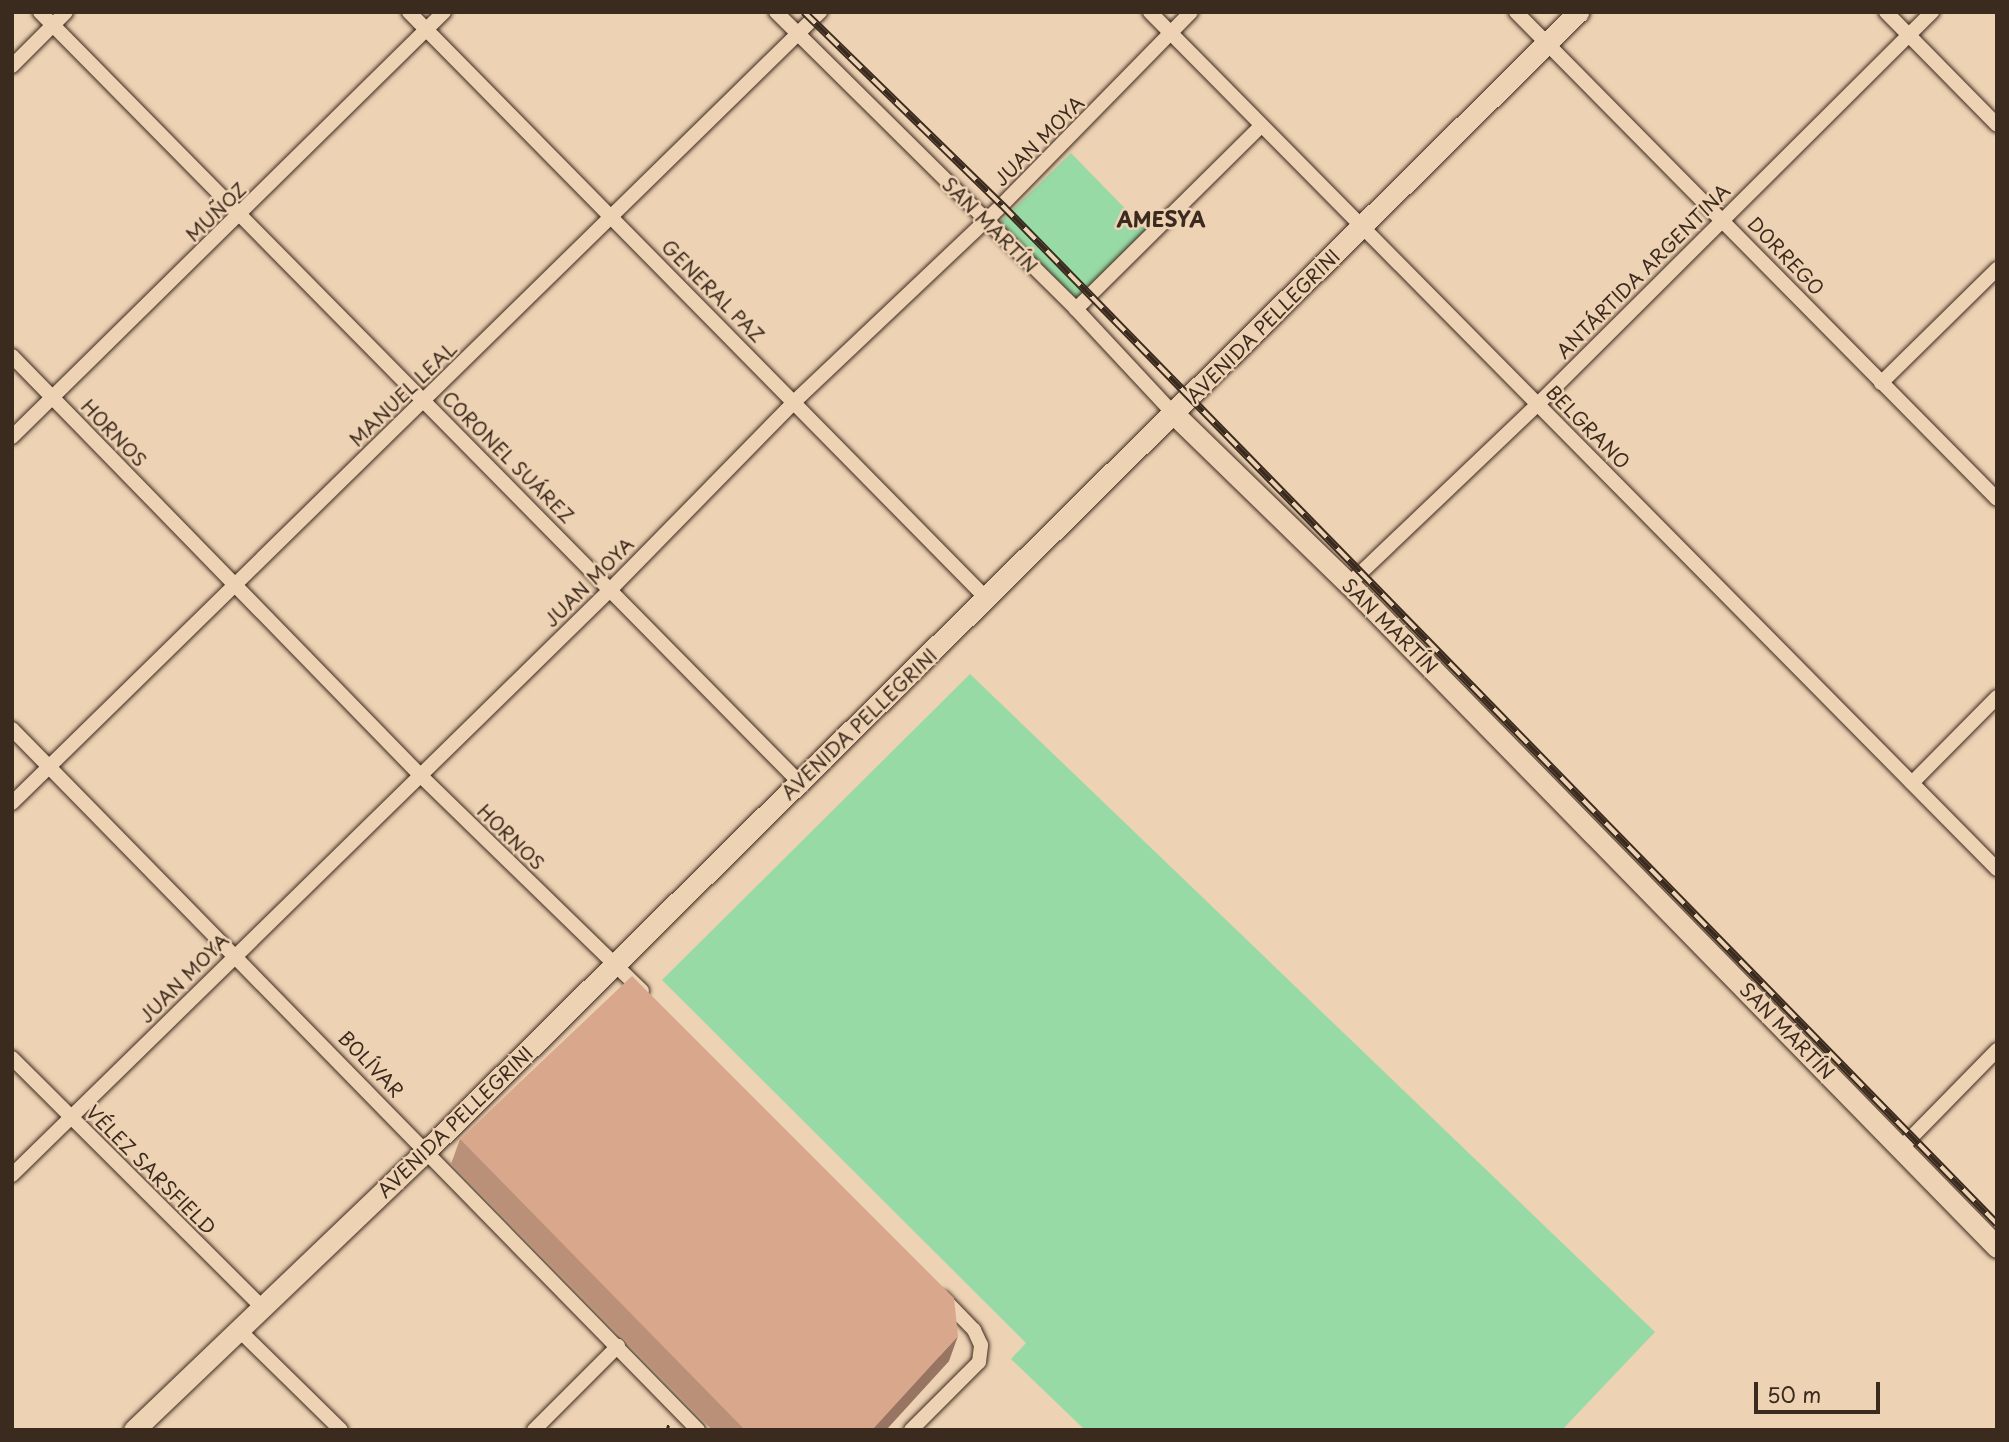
<!DOCTYPE html>
<html>
<head>
<meta charset="utf-8">
<style>
  body { margin:0 }
  #map { position:relative; width:2009px; height:1442px; overflow:hidden; background:#eed2b4; font-family:"Playpen Sans",sans-serif }
  div>[style] { position:absolute }
  .green>* { inset:0; background:#98daa5 }
  .path>* { height:2.5px; margin-top:-1.25px; transform-origin:0; background:repeating-linear-gradient(90deg,#3b2a1e 0 5px,transparent 0 10px) }
  .roads { filter:drop-shadow(0 0 2px #3b2a1e) drop-shadow(0 0 2px #3b2a1e) }
  .street>* { height:14px; margin:-7px; padding:0 7px; transform-origin:7px; border-radius:7px; background:#eed2b4 }
  .secondary>* { height:21px; margin:-10.5px; padding:0 10.5px; transform-origin:10.5px; border-radius:10.5px; background:#eed2b4 }
  .rail>* { height:8px; margin-top:-4px; transform-origin:0; background:repeating-linear-gradient(90deg,#eed2b4 0 16px,#3b2a1e 0 32px); box-sizing:border-box; border-block:2px solid #3b2a1e }
  .wall>* { inset:0; background:#bb9078 }
  .shaded-wall>* { inset:0; background:#987562 }
  .building>* { inset:0; background:#d9a78c }
  span { translate:-50% -50%; white-space:nowrap; text-align:center; line-height:1.15; -webkit-text-stroke:5px #eed2b4; paint-order:stroke }
  .street-label { font-size:19px; color:#3b2a1e }
  .neighbourhood-label { font-size:21px; color:#3b2a1e; font-weight:700 }
  .frame { position:absolute; inset:0; border:14px solid #3b2a1e; pointer-events:none }
  .scale { position:absolute; left:1754px; top:1382px; width:126px; height:32px; box-sizing:border-box; border:4px solid #3b2a1e; border-top:0; padding-left:9px; font-size:21px; line-height:24px; white-space:nowrap; color:#3b2a1e; -webkit-text-stroke:5px #eed2b4; paint-order:stroke }
</style>
</head>
<body>
<div id="map">
  <div class="green">
    <i style="clip-path:polygon(1071px 153px,1147px 231px,1076px 300px,1000px 222px)"></i>
    <i style="clip-path:polygon(970px 674px,1655px 1332px,1562px 1430px,1085px 1430px,1011px 1359px,1026px 1343px,662px 980px)"></i>
  </div>
  <div class="path">
    <i style="left:667px;top:1430px;width:8px;rotate:-76deg"></i>
  </div>
  <div class="roads">
    <div class="street">
      <i style="left:40px;top:12px;width:1081px;rotate:45.41deg"></i>
      <i style="left:409px;top:12px;width:824px;rotate:45.44deg"></i>
      <i style="left:776px;top:12px;width:422px;rotate:44.7deg"></i>
      <i style="left:1076px;top:309px;width:144px;rotate:47deg"></i>
      <i style="left:1150px;top:12px;width:1205px;rotate:45.34deg"></i>
      <i style="left:1516px;top:12px;width:684px;rotate:45.36deg"></i>
      <i style="left:1886px;top:12px;width:158px;rotate:45.5deg"></i>
      <i style="left:12px;top:66px;width:76px;rotate:-45deg"></i>
      <i style="left:1076px;top:309px;width:259px;rotate:-44.7deg"></i>
      <i style="left:12px;top:356px;width:583px;rotate:45.76deg"></i>
      <i style="left:419px;top:774px;width:311px;rotate:44.2deg"></i>
      <i style="left:1881px;top:383px;width:163px;rotate:-44.5deg"></i>
      <i style="left:12px;top:437px;width:606px;rotate:-44.53deg"></i>
      <i style="left:1349px;top:584px;width:261px;rotate:-43.6deg"></i>
      <i style="left:1538px;top:404px;width:556px;rotate:-44.85deg"></i>
      <i style="left:12px;top:729px;width:981px;rotate:45.62deg"></i>
      <i style="left:1912px;top:783px;width:121px;rotate:-45.3deg"></i>
      <i style="left:12px;top:803px;width:1131px;rotate:-44.39deg"></i>
      <i style="left:12px;top:1058px;width:356px;rotate:44.9deg"></i>
      <i style="left:1901px;top:1148px;width:137px;rotate:-45.6deg"></i>
      <i style="left:12px;top:1175px;width:839px;rotate:-44.37deg"></i>
      <i style="left:612px;top:588px;width:262px;rotate:-45.6deg"></i>
      <i style="left:795px;top:401px;width:285px;rotate:-43.4deg"></i>
      <i style="left:1002px;top:205px;width:270px;rotate:-45.6deg"></i>
      <i style="left:240px;top:1331px;width:141px;rotate:44.4deg"></i>
      <i style="left:534px;top:1430px;width:119px;rotate:-45deg"></i>
      <i style="left:911px;top:1430px;width:96px;rotate:-45deg"></i>
      <i style="left:979px;top:1362px;width:17px;rotate:-83deg"></i>
      <i style="left:981px;top:1345px;width:17px;rotate:-115deg"></i>
      <i style="left:974px;top:1330px;width:45px;rotate:-134.1deg"></i>
    </div>
    <div class="secondary">
      <i style="left:1174px;top:414px;width:244px;rotate:44.2deg"></i>
      <i style="left:1349px;top:584px;width:927px;rotate:45.66deg"></i>
      <i style="left:134px;top:1430px;width:405px;rotate:-43.7deg"></i>
      <i style="left:427px;top:1150px;width:1619px;rotate:-44.67deg"></i>
    </div>
  </div>
  <div class="rail">
    <i style="left:804px;top:12px;width:277px;rotate:44.3deg"></i>
    <i style="left:1002px;top:205px;width:1424px;rotate:45.68deg"></i>
  </div>
  <div class="wall">
    <i style="clip-path:polygon(460px 1139px,949px 1361px,886px 1430px,712px 1430px,451px 1164px)"></i>
  </div>
  <div class="shaded-wall">
    <i style="clip-path:polygon(958px 1336px,949px 1361px,886px 1430px,872px 1430px)"></i>
  </div>
  <div class="building">
    <i style="clip-path:polygon(632px 976px,954px 1298px,958px 1336px,872px 1430px,745px 1430px,460px 1139px)"></i>
  </div>
  <div class="street-label">
    <span style="left:1039px;top:141px;rotate:-45deg">JUAN MOYA</span>
    <span style="left:216px;top:212px;rotate:-44deg">MUÑOZ</span>
    <span style="left:990px;top:225px;rotate:45deg">SAN MARTÍN</span>
    <span style="left:1786px;top:256px;rotate:46deg">DORREGO</span>
    <span style="left:1643px;top:271px;rotate:-45deg">ANTÁRTIDA ARGENTINA</span>
    <span style="left:713px;top:291px;rotate:45deg">GENERAL PAZ</span>
    <span style="left:1263px;top:326px;rotate:-45deg">AVENIDA PELLEGRINI</span>
    <span style="left:403px;top:394px;rotate:-44deg">MANUEL LEAL</span>
    <span style="left:1588px;top:427px;rotate:45deg">BELGRANO</span>
    <span style="left:114px;top:433px;rotate:46deg">HORNOS</span>
    <span style="left:508px;top:457px;rotate:45deg">CORONEL SUÁREZ</span>
    <span style="left:589px;top:582px;rotate:-45deg">JUAN MOYA</span>
    <span style="left:1390px;top:626px;rotate:45deg">SAN MARTÍN</span>
    <span style="left:859px;top:724px;rotate:-44deg">AVENIDA PELLEGRINI</span>
    <span style="left:511px;top:837px;rotate:44deg">HORNOS</span>
    <span style="left:184px;top:978px;rotate:-45deg">JUAN MOYA</span>
    <span style="left:1787px;top:1031px;rotate:46deg">SAN MARTÍN</span>
    <span style="left:371px;top:1064px;rotate:46deg">BOLÍVAR</span>
    <span style="left:455px;top:1122px;rotate:-44deg">AVENIDA PELLEGRINI</span>
    <span style="left:151px;top:1170px;rotate:45deg">VÉLEZ SARSFIELD</span>
  </div>
  <div class="neighbourhood-label">
    <span style="left:1161px;top:218px">AMESYA</span>
  </div>
  <div class="frame"></div>
  <div class="scale">50 m</div>
</div>
</body>
</html>
